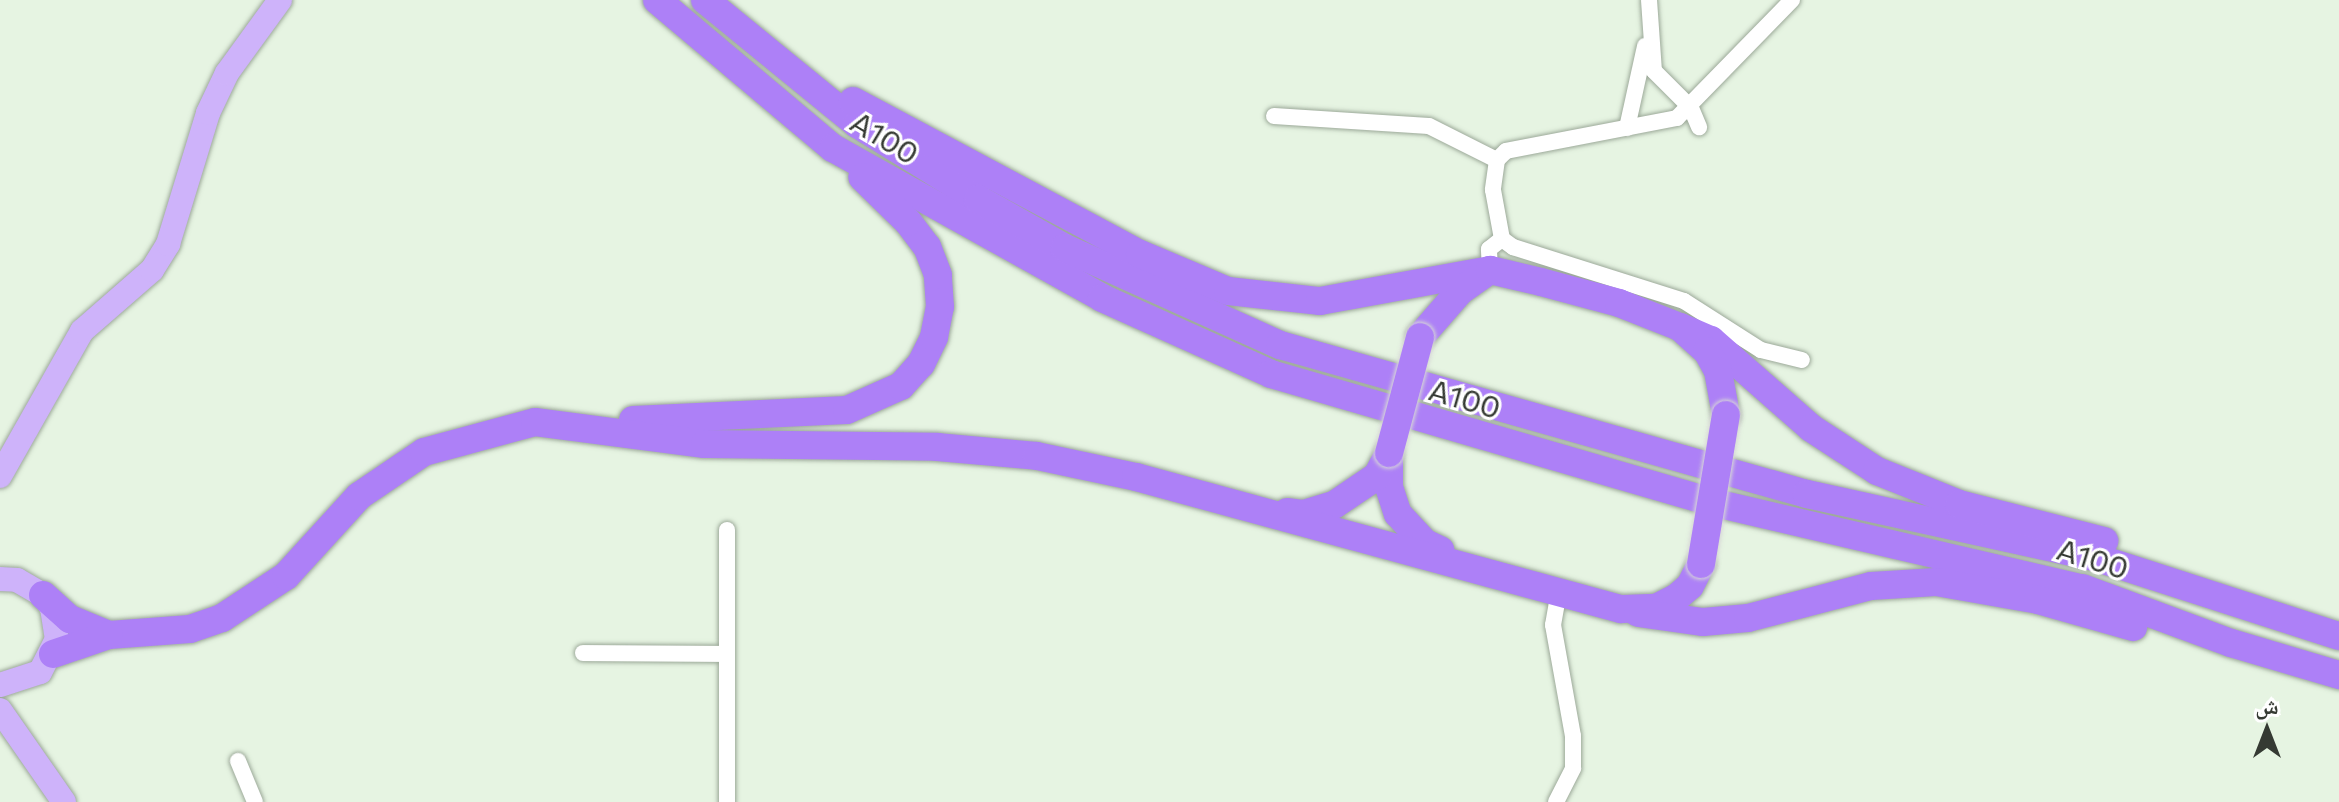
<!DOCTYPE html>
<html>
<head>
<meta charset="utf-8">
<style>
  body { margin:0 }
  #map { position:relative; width:2339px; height:802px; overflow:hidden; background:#e6f4e2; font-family:Commissioner,"Noto Naskh Arabic",sans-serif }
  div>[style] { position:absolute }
  .roads { filter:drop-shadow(0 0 2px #9ca999) drop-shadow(0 0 2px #9ca999) }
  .street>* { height:16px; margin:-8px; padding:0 8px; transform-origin:8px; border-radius:8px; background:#fff }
  .primary>* { height:24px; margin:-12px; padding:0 12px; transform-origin:12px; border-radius:12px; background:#ceb3fa }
  .highway>* { height:28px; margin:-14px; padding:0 14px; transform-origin:14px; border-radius:14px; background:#ad80f7 }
  .bridges { filter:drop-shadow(0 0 2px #d7d8d6) drop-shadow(0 0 2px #d7d8d6) }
  .highway-bridge>* { height:28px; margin:-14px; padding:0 14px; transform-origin:14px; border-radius:14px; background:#ad80f7 }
  span { translate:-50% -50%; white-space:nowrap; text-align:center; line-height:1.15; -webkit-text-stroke:6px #fff; paint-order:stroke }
  .street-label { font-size:30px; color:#353a33 }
  .north { position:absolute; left:2227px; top:690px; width:80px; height:80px; -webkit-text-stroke:6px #fff; paint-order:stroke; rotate:0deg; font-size:22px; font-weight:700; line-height:32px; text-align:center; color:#353a33 }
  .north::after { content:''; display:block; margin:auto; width:28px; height:36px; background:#353a33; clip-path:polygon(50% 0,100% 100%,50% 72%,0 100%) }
</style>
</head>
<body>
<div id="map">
  <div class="roads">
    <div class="street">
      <i style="left:1649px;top:0;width:71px;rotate:86deg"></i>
      <i style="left:1654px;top:71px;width:52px;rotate:45deg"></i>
      <i style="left:1691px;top:108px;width:21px;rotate:67deg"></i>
      <i style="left:1792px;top:0;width:165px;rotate:134.3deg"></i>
      <i style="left:1677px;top:118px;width:174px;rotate:169.1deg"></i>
      <i style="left:1506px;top:151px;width:13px;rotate:135deg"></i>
      <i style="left:1497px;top:160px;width:30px;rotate:98deg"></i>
      <i style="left:1493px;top:190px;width:50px;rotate:79.6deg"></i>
      <i style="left:1502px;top:239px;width:14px;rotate:36deg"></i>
      <i style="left:1513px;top:247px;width:179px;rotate:17.5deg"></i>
      <i style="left:1684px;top:301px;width:91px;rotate:32.5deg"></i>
      <i style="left:1761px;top:350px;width:42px;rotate:13.7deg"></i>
      <i style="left:1274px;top:116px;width:155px;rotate:3.7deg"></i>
      <i style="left:1429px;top:126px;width:76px;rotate:26.6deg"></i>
      <i style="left:1627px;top:128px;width:84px;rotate:-77.6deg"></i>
      <i style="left:1490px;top:270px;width:21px;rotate:-93deg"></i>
      <i style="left:1489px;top:249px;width:16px;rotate:-38deg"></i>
      <i style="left:727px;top:530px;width:272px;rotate:90deg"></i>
      <i style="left:583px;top:653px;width:144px;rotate:0.4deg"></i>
      <i style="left:238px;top:761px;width:44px;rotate:67.5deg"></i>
      <i style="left:1556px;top:802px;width:38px;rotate:-63deg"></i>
      <i style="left:1573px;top:768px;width:32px;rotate:-90deg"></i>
      <i style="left:1573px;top:736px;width:113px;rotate:-100.2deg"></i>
      <i style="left:1553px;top:625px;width:35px;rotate:-80deg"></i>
    </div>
    <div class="primary">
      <i style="left:0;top:476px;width:167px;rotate:-60.5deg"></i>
      <i style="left:82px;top:331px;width:93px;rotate:-41.1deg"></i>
      <i style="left:152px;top:270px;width:31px;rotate:-58deg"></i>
      <i style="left:168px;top:244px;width:137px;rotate:-73deg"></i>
      <i style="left:208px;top:113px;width:44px;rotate:-64.6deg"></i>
      <i style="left:227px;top:73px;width:90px;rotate:-54deg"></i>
      <i style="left:0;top:579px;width:17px;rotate:3deg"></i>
      <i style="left:17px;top:580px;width:30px;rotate:30deg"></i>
      <i style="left:43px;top:595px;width:16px;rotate:55deg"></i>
      <i style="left:52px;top:608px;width:31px;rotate:81deg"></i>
      <i style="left:57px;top:639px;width:37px;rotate:117deg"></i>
      <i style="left:40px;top:672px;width:42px;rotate:162deg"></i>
      <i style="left:0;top:710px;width:112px;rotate:55.2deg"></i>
    </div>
    <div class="highway">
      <i style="left:657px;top:0;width:230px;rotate:40.1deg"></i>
      <i style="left:833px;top:148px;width:308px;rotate:29.1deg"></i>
      <i style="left:1102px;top:298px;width:185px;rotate:24.2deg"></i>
      <i style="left:1271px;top:374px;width:458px;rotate:16.2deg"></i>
      <i style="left:1711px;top:502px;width:381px;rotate:13.1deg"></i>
      <i style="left:2082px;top:588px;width:159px;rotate:20.3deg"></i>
      <i style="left:2231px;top:643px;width:113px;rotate:16.5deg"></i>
      <i style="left:705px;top:0;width:196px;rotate:39.2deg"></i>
      <i style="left:857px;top:124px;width:142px;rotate:31.8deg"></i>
      <i style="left:978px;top:199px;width:100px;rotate:29.4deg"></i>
      <i style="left:1065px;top:248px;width:236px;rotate:24.3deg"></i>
      <i style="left:1280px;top:345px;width:548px;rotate:15.79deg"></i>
      <i style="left:1807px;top:494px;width:294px;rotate:12.4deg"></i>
      <i style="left:2094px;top:557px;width:257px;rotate:17.9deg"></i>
      <i style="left:853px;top:101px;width:325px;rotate:28.1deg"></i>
      <i style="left:1140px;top:254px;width:95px;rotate:22.8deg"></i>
      <i style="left:1228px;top:291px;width:93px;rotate:6.2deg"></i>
      <i style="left:1320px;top:301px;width:173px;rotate:-10.3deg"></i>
      <i style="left:1680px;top:327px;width:34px;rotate:23deg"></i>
      <i style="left:1711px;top:340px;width:133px;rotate:41.3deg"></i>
      <i style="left:1811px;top:428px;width:79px;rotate:33.1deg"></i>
      <i style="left:1877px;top:471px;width:88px;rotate:21.9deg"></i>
      <i style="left:1959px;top:504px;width:150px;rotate:14.3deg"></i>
      <i style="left:1420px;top:337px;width:61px;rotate:-49deg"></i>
      <i style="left:1460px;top:291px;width:37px;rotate:-35deg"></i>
      <i style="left:1490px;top:270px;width:52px;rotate:13.2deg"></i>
      <i style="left:1541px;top:282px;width:81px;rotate:15.1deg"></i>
      <i style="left:1619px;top:303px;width:66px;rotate:21.5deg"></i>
      <i style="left:1680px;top:327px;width:36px;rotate:42deg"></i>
      <i style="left:1707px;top:351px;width:23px;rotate:61deg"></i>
      <i style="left:1718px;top:371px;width:45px;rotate:79.7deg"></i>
      <i style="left:633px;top:420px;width:214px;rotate:-2.7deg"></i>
      <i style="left:847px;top:410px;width:59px;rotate:-24deg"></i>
      <i style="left:901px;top:386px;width:30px;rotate:-48deg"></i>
      <i style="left:921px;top:364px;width:30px;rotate:-64deg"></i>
      <i style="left:934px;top:337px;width:31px;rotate:-79deg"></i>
      <i style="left:940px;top:307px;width:32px;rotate:-94deg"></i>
      <i style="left:938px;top:275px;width:30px;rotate:-111deg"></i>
      <i style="left:927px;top:247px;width:31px;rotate:-127deg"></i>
      <i style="left:908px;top:222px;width:64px;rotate:-135.6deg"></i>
      <i style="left:1389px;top:453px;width:34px;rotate:90deg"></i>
      <i style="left:1389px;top:487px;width:28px;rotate:72deg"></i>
      <i style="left:1398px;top:514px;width:40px;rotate:47deg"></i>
      <i style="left:1425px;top:543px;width:17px;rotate:25deg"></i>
      <i style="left:1287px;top:512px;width:17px;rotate:7deg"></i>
      <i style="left:1304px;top:514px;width:31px;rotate:-17deg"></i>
      <i style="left:1334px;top:505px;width:52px;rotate:-34deg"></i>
      <i style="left:1377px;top:476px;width:26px;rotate:-62deg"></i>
      <i style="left:43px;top:595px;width:36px;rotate:42deg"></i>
      <i style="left:70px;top:619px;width:42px;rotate:22.3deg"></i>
      <i style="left:109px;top:635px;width:81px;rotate:-4.2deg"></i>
      <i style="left:190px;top:629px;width:34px;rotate:-19deg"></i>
      <i style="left:222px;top:618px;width:77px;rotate:-33.3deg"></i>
      <i style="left:286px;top:576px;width:108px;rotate:-47.6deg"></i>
      <i style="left:359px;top:496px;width:78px;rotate:-34.1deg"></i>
      <i style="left:424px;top:452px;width:115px;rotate:-15.1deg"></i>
      <i style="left:535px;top:422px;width:171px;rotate:7.4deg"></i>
      <i style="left:705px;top:444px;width:232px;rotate:0.7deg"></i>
      <i style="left:937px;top:447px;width:100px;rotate:5.1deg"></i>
      <i style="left:1037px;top:456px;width:101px;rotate:12deg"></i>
      <i style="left:1136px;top:477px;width:503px;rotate:15.23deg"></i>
      <i style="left:1621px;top:609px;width:35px;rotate:-2deg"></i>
      <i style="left:1656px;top:608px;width:22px;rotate:-27deg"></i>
      <i style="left:1676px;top:598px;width:18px;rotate:-41deg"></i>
      <i style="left:1690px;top:586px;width:25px;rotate:-63deg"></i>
      <i style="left:1638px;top:613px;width:66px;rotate:7.9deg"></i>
      <i style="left:1703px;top:622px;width:45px;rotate:-5.1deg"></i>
      <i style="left:1748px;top:618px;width:127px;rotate:-14.6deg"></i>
      <i style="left:1871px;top:586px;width:65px;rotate:-3.5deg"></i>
      <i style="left:1936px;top:582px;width:104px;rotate:10deg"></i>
      <i style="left:2038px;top:600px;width:99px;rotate:15.9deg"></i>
      <i style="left:53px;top:654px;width:59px;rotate:-18.7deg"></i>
    </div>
  </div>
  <div class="bridges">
    <div class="highway-bridge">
      <i style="left:1389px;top:453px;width:120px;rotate:-75deg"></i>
      <i style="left:1701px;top:564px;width:151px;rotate:-80.5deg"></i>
    </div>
  </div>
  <div class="street-label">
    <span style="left:885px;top:137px;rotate:31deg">A100</span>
    <span style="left:1465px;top:398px;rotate:16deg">A100</span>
    <span style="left:2093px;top:558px;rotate:17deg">A100</span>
  </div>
  <div class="north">ش</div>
</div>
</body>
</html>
